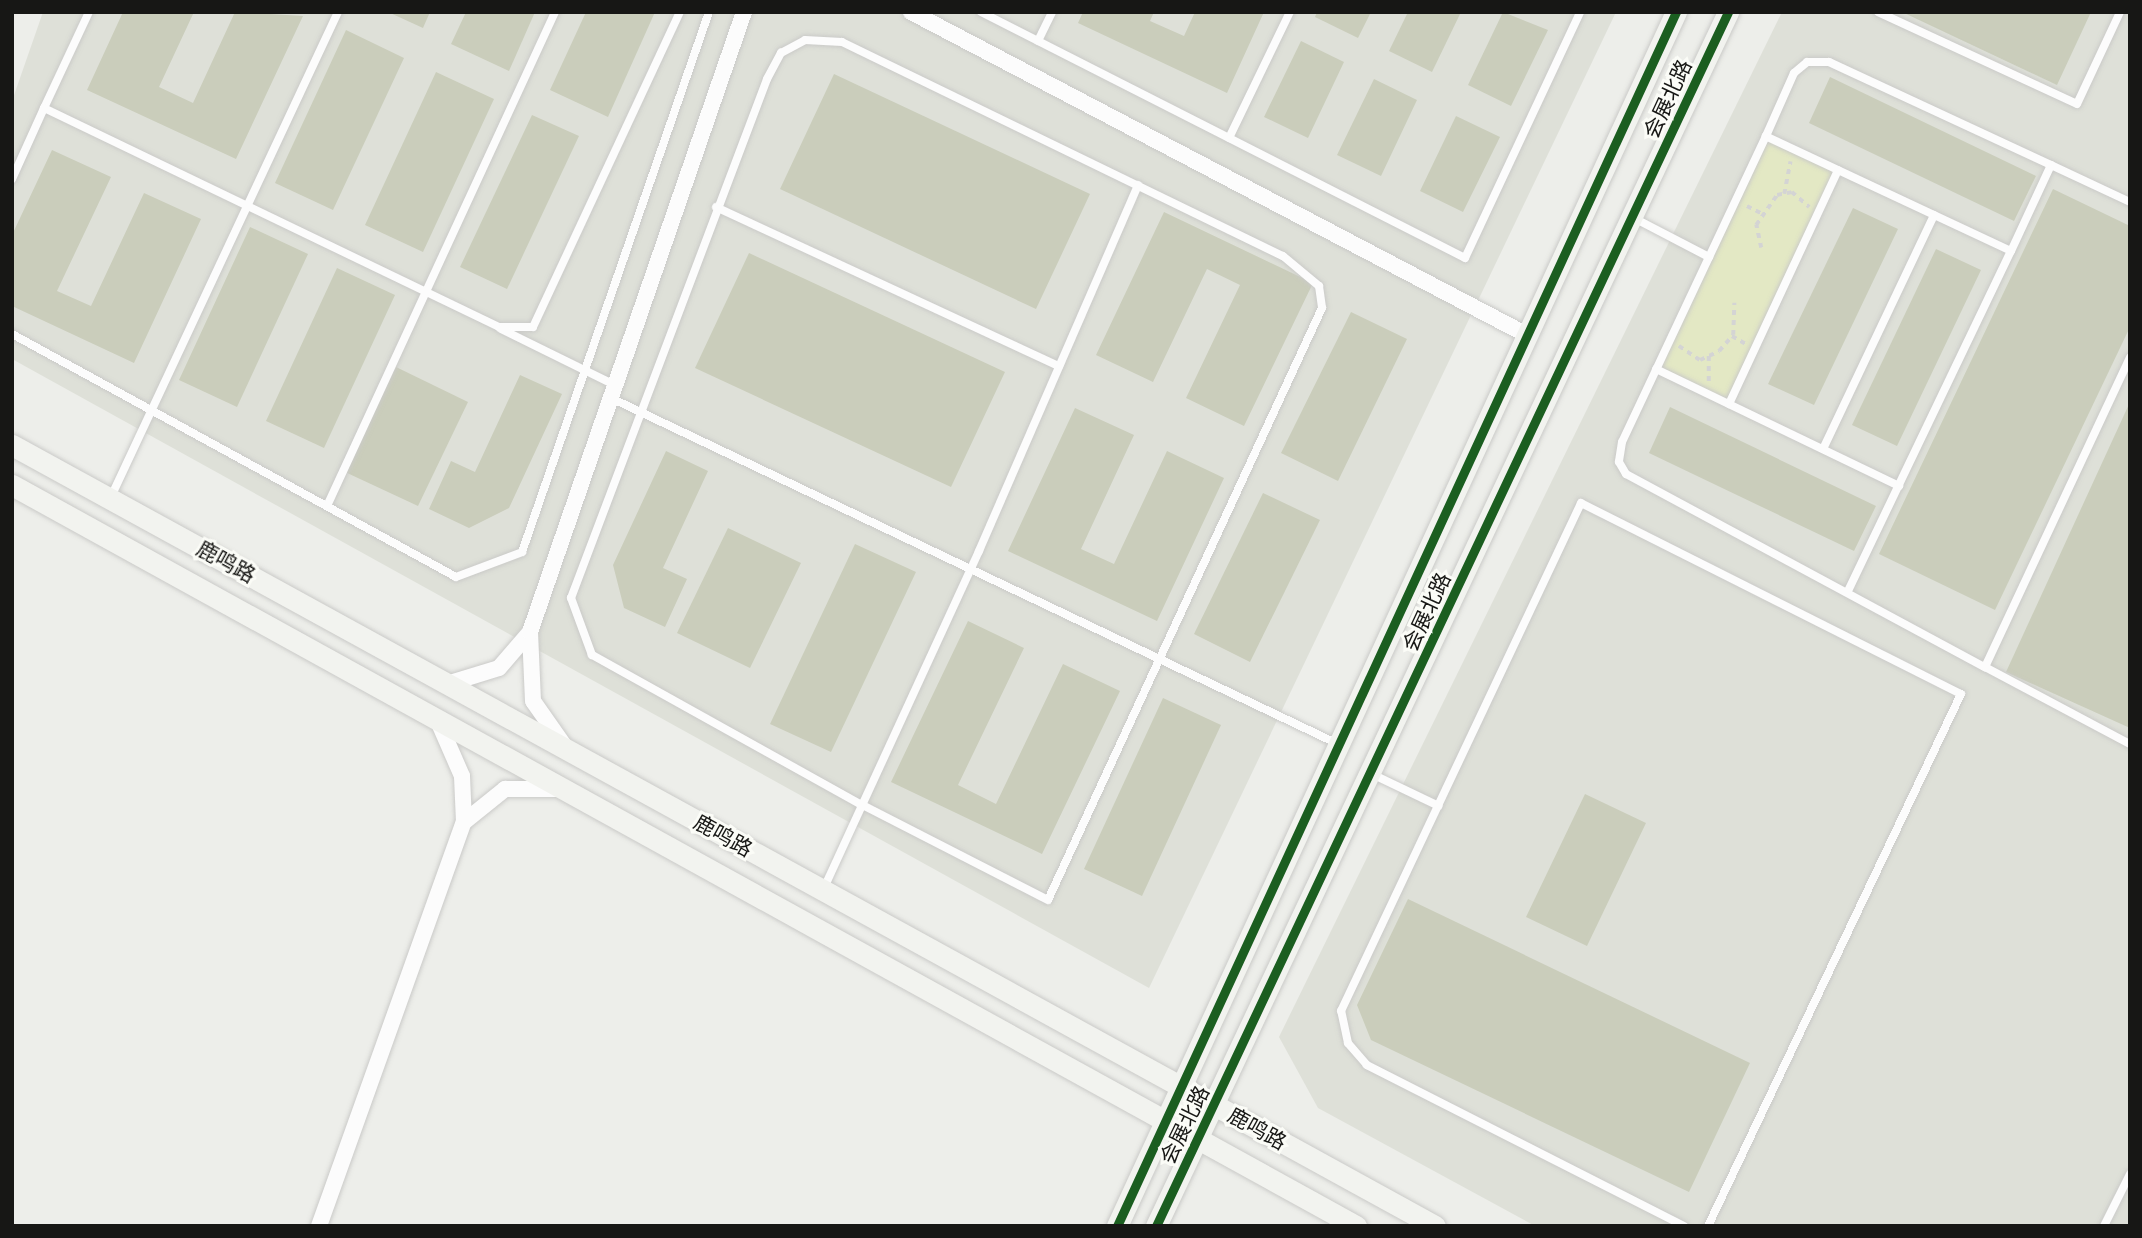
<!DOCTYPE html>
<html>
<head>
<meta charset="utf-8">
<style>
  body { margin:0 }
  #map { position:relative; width:2142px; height:1238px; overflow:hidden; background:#edeeea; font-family:"Source Sans 3","Noto Sans SC",sans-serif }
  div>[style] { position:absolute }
  .built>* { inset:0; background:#dee0d8 }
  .green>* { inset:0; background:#e3e8c4 }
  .building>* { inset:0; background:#cacdbb }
  .path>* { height:3.5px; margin-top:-1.75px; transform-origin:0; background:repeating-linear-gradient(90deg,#d4d4d4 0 5px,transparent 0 10px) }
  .roads { filter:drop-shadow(0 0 2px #cacac8) drop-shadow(0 0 2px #cacac8) }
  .lane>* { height:8px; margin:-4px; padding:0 4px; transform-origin:4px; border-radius:4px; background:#fcfcfc }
  .street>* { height:16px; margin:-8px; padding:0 8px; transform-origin:8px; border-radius:8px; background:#fcfcfc }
  .secondary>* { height:21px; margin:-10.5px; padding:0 10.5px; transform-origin:10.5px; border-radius:10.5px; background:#f2f3ef }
  .cycleway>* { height:9px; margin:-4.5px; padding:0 4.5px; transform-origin:4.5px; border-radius:4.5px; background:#1b5e20 }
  span { translate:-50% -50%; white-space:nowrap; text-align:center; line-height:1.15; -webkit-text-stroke:6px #fbfcf7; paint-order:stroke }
  .street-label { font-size:21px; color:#171715 }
  .frame { position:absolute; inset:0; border:14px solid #171715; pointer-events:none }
</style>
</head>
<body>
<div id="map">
  <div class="built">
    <i style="clip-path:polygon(43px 12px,1616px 12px,1149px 988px,12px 359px,12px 101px)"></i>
    <i style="clip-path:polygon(1782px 12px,2130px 12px,2130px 1226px,1535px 1226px,1318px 1108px,1279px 1037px)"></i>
  </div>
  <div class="green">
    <i style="clip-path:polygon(1766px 136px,1838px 170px,1729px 404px,1656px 369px)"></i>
  </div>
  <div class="building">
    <i style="clip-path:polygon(123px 12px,194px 12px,159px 87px,193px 103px,235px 12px,303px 16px,236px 159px,87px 90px)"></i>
    <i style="clip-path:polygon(388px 12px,430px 12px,423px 28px)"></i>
    <i style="clip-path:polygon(466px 12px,535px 12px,509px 71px,451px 44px)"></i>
    <i style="clip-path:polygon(586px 12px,655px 12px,608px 117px,550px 90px)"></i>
    <i style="clip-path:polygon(1083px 12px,1154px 12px,1150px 21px,1184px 36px,1195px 12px,1264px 12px,1227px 93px,1078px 23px)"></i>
    <i style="clip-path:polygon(1317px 12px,1371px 12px,1358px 38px,1315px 17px)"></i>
    <i style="clip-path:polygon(1408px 12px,1461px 12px,1432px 72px,1389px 51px)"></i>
    <i style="clip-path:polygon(1503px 12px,1548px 30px,1511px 106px,1468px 85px)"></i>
    <i style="clip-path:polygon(1902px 12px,2091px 12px,2057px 85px)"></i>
    <i style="clip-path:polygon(346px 30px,404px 58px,333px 210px,275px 183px)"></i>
    <i style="clip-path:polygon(1301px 41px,1344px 62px,1308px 138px,1264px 117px)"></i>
    <i style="clip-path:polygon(436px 72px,494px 99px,423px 252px,365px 225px)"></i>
    <i style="clip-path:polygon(834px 74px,1090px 194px,1036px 309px,780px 189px)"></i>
    <i style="clip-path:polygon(1830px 77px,2036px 176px,2014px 221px,1809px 123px)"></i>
    <i style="clip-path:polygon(1374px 79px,1417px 100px,1381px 176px,1337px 155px)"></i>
    <i style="clip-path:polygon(532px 115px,579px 136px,507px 289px,460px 267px)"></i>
    <i style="clip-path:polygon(1456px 116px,1500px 137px,1463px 212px,1420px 191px)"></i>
    <i style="clip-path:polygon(52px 150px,111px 177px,57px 291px,91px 306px,144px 193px,201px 219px,134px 363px,12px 306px,12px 235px)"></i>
    <i style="clip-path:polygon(2053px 189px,2130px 226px,2130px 327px,1995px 610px,1879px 554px)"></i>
    <i style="clip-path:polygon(1853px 208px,1898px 229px,1814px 405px,1768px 384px)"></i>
    <i style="clip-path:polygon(1164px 212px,1313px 283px,1244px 426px,1186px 398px,1240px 285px,1207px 269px,1153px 382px,1096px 355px)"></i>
    <i style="clip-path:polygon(250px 227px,308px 254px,237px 407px,179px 380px)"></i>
    <i style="clip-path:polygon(1936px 249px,1981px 270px,1897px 446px,1852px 425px)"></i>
    <i style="clip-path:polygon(749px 253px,1005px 372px,951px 487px,695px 368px)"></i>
    <i style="clip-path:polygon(337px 268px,395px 295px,324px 448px,266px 421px)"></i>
    <i style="clip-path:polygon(1351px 312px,1407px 339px,1338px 481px,1281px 453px)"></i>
    <i style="clip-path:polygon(396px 367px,468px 402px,418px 506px,345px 472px)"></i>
    <i style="clip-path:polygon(520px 375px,562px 394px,509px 508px,469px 528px,429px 509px,451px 461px,475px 472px)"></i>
    <i style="clip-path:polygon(2130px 402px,2130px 728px,2006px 672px)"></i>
    <i style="clip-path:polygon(1670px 407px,1876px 506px,1854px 551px,1649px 453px)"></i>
    <i style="clip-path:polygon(1075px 408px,1134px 435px,1081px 549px,1114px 564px,1167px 451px,1224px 478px,1157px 621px,1008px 551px)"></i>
    <i style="clip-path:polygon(666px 451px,708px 471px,663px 568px,687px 579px,665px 627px,624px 608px,613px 565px)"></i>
    <i style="clip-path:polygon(1263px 493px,1320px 520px,1250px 662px,1194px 634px)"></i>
    <i style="clip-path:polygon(728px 528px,801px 563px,750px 668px,677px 633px)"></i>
    <i style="clip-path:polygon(855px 544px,916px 572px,831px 752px,770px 724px)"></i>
    <i style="clip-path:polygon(968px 621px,1024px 648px,958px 785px,996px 804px,1063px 664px,1120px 691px,1042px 854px,891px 782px)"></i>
    <i style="clip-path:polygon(1163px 698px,1221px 725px,1142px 896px,1084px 869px)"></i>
    <i style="clip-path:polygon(1585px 794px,1646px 823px,1587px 946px,1526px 917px)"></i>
    <i style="clip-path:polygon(1408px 899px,1750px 1063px,1689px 1192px,1371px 1040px,1357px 1005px)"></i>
  </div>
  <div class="path">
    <i style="left:1784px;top:194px;width:33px;rotate:-79deg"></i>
    <i style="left:1747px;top:206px;width:16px;rotate:27deg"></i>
    <i style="left:1761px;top:248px;width:24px;rotate:-102deg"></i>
    <i style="left:1756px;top:225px;width:37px;rotate:-55deg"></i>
    <i style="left:1777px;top:195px;width:15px;rotate:-11deg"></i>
    <i style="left:1792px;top:192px;width:23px;rotate:41deg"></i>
    <i style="left:1732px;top:336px;width:16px;rotate:30deg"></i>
    <i style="left:1679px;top:346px;width:25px;rotate:34deg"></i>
    <i style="left:1700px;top:360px;width:21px;rotate:-25deg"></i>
    <i style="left:1719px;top:351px;width:21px;rotate:-49deg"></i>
    <i style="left:1733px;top:335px;width:32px;rotate:-88deg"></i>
    <i style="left:1709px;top:356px;width:26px;rotate:90deg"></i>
  </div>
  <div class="roads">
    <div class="lane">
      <i style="left:89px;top:12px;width:106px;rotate:115.1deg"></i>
      <i style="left:44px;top:108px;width:505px;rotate:25.7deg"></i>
      <i style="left:499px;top:327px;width:34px"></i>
      <i style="left:533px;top:327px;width:348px;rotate:-65deg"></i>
      <i style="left:981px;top:12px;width:543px;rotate:26.94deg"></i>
      <i style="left:1465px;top:258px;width:272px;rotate:-64.9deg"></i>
      <i style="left:1878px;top:12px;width:219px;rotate:24.8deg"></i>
      <i style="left:2077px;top:104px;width:102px;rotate:-64.9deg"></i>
      <i style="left:805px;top:40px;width:37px;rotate:3deg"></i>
      <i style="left:842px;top:42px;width:490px;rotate:25.9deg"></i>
      <i style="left:1283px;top:256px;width:47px;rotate:39.8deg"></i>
      <i style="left:1319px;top:286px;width:22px;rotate:82deg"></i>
      <i style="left:1322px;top:308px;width:652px;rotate:114.84deg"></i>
      <i style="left:1048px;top:900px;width:211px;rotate:-152.9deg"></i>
      <i style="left:860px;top:804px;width:307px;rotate:-150.9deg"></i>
      <i style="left:592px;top:655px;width:61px;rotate:-110.2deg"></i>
      <i style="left:571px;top:598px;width:555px;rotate:-69.31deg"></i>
      <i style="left:767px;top:79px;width:30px;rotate:-62deg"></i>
      <i style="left:781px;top:53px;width:27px;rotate:-28deg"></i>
      <i style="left:1038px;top:41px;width:32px;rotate:-64deg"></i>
      <i style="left:1766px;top:136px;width:69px;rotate:-66deg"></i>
      <i style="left:1794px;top:73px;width:17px;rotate:-40deg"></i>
      <i style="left:1807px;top:62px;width:22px"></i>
      <i style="left:1829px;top:62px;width:245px;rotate:24.9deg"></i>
      <i style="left:1229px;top:138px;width:140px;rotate:-64.2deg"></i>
      <i style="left:12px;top:179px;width:78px;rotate:-65.7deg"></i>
      <i style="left:2130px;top:202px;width:87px;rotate:-154.9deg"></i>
      <i style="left:2051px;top:165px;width:95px;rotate:114.9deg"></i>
      <i style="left:2011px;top:251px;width:271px;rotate:-154.9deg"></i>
      <i style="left:1766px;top:136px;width:338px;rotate:115.2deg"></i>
      <i style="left:1622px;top:442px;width:20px;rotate:99deg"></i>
      <i style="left:1619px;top:462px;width:14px;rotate:60deg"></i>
      <i style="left:1626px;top:474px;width:408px;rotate:28.3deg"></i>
      <i style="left:1985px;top:667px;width:342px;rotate:-64.9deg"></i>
      <i style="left:716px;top:207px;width:378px;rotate:24.9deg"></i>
      <i style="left:1632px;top:217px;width:87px;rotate:27.5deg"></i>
      <i style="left:501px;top:329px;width:127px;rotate:26.2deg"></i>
      <i style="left:12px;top:334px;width:506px;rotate:28.69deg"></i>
      <i style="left:456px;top:577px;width:71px;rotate:-20.7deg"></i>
      <i style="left:522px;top:552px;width:571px;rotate:-70.9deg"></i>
      <i style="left:1656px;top:369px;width:270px;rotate:25.7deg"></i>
      <i style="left:611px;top:398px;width:805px;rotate:25.45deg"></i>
      <i style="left:1729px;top:404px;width:258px;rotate:-65deg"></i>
      <i style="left:1823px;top:449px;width:259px;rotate:-64.6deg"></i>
      <i style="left:110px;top:499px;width:538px;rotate:-64.91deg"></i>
      <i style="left:327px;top:506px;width:544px;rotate:-65.22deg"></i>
      <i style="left:1848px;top:591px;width:377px;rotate:-64.4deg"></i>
      <i style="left:1985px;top:667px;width:164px;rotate:28deg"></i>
      <i style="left:1370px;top:773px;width:76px;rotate:25.6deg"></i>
      <i style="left:824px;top:888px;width:371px;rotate:-65.3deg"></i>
      <i style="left:979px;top:551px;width:399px;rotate:-66.5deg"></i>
      <i style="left:1684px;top:1226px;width:356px;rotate:-153.1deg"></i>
      <i style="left:1367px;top:1065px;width:29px;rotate:-131deg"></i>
      <i style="left:1348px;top:1043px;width:33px;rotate:-102deg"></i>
      <i style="left:1341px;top:1011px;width:562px;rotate:-64.71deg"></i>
      <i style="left:1581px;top:503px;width:425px;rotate:26.7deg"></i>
      <i style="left:1961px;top:694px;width:589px;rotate:115.43deg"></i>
      <i style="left:2104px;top:1226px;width:58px;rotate:-63.4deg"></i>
    </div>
    <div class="street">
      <i style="left:911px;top:12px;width:696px;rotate:27.67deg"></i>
      <i style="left:447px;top:684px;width:54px;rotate:-17.1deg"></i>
      <i style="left:499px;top:668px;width:48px;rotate:-49.3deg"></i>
      <i style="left:566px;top:748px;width:57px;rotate:-125.1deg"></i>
      <i style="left:533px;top:701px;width:69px;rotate:-92.5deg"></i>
      <i style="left:530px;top:632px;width:656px;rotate:-70.96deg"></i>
      <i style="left:464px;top:822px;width:53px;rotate:-38.8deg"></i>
      <i style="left:505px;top:789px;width:56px"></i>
      <i style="left:319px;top:1226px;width:429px;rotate:-70.3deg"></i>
      <i style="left:464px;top:822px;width:46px;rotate:-92.5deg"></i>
      <i style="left:462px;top:776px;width:60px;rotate:-113.6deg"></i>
    </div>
    <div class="secondary">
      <i style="left:12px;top:445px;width:1623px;rotate:28.76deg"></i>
      <i style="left:12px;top:485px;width:1535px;rotate:28.87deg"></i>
      <i style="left:1117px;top:1226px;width:1337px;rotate:-65.28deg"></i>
      <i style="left:1156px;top:1226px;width:1342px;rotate:-64.77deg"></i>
    </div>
  </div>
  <div class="cycleway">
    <i style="left:1117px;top:1226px;width:1337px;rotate:-65.28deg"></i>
    <i style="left:1156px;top:1226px;width:1342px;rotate:-64.77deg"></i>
  </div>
  <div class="street-label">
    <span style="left:1668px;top:99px;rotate:-65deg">会展北路</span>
    <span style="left:226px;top:562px;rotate:29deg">鹿鸣路</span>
    <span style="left:1427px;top:612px;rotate:-65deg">会展北路</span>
    <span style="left:723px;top:836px;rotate:29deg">鹿鸣路</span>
    <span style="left:1185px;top:1125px;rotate:-64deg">会展北路</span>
    <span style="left:1257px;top:1129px;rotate:29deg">鹿鸣路</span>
  </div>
  <div class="frame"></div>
</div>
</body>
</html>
